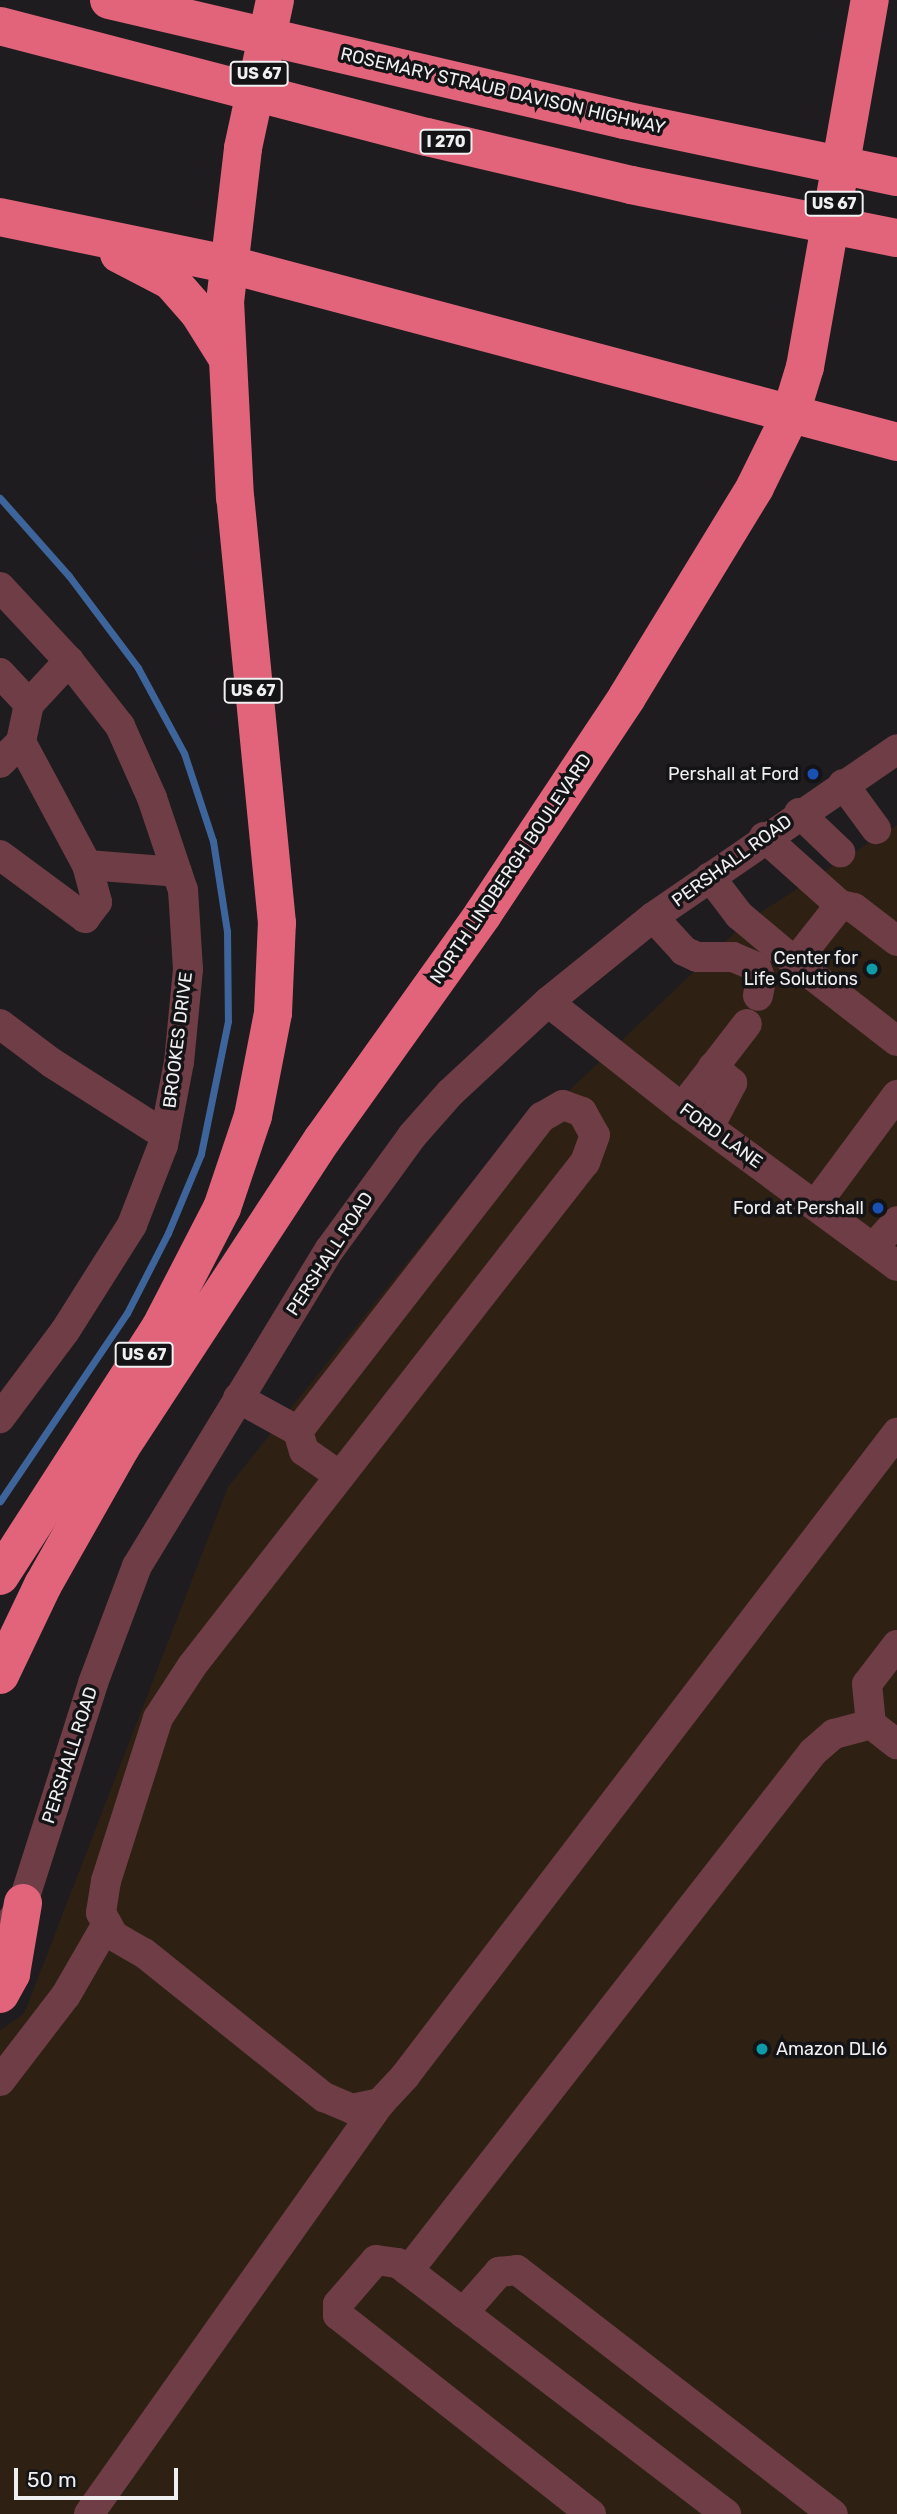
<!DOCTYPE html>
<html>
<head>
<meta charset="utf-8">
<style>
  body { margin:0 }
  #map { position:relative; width:897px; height:2514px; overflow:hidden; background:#1e1c1f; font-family:Rubik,sans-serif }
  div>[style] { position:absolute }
  .industrial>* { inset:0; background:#2e2114 }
  .stream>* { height:7px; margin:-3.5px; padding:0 3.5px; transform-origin:3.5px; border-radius:3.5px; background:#3e659b }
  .minor>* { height:30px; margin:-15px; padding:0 15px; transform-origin:15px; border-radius:15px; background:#6f3d45 }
  .highway>* { height:38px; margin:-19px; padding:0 19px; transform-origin:19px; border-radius:19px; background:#e1647b }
  .dots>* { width:19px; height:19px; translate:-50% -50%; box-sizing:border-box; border:4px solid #141316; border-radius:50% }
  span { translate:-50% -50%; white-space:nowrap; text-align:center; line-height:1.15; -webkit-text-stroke:7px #141316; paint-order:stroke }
  .shield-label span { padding:2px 5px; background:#141316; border:2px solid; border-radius:5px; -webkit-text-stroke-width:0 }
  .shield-label { font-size:16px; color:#f0eff1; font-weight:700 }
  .street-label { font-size:18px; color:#f0eff1 }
  .poi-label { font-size:18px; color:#f0eff1 }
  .right { translate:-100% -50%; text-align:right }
  .left { translate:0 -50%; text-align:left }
  .scale { position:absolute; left:14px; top:2468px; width:164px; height:32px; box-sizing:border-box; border:4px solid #f0eff1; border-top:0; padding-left:9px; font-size:21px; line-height:24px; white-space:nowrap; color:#f0eff1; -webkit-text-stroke:5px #141316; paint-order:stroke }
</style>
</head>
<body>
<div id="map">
  <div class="industrial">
    <i style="clip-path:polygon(897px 825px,897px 2514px,0 2514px,0 2030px,24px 2014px,228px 1487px,465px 1190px,747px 921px)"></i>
  </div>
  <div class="stream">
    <i style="left:0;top:498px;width:104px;rotate:48.5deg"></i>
    <i style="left:69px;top:576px;width:115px;rotate:53.1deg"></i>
    <i style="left:138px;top:668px;width:97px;rotate:61.6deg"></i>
    <i style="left:184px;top:753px;width:93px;rotate:71.8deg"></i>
    <i style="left:213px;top:841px;width:91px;rotate:81.2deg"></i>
    <i style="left:227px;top:931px;width:90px;rotate:89.4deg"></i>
    <i style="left:228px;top:1021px;width:136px;rotate:101.5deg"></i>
    <i style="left:201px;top:1154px;width:86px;rotate:112.7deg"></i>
    <i style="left:168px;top:1233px;width:90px;rotate:117.1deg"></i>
    <i style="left:127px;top:1313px;width:227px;rotate:124deg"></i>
  </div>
  <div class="minor">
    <i style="left:0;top:587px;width:101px;rotate:47deg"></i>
    <i style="left:69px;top:661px;width:83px;rotate:51.9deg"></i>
    <i style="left:120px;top:726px;width:79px;rotate:66deg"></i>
    <i style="left:152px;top:798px;width:97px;rotate:71.4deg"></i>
    <i style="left:183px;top:890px;width:79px;rotate:86.4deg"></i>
    <i style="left:188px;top:969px;width:93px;rotate:95.5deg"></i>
    <i style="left:179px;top:1062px;width:85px;rotate:100.9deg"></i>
    <i style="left:163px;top:1145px;width:86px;rotate:111.2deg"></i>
    <i style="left:132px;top:1225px;width:125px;rotate:122.3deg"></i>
    <i style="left:65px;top:1331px;width:109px;rotate:126.8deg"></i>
    <i style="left:0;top:673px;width:42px;rotate:46.9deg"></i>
    <i style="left:29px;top:704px;width:59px;rotate:-47.1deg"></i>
    <i style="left:29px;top:704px;width:39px;rotate:102deg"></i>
    <i style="left:21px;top:742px;width:140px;rotate:61.8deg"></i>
    <i style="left:87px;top:865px;width:90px;rotate:4.4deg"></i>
    <i style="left:0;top:763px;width:30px;rotate:-45deg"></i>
    <i style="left:843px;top:784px;width:56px;rotate:53.7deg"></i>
    <i style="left:799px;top:813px;width:57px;rotate:43.6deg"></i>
    <i style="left:0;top:855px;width:106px;rotate:36.5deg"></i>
    <i style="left:85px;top:918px;width:20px;rotate:-53deg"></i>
    <i style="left:97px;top:902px;width:38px;rotate:-105deg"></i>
    <i style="left:710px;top:877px;width:48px;rotate:52.7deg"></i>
    <i style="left:739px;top:915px;width:73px;rotate:40deg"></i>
    <i style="left:795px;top:962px;width:73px;rotate:-51.7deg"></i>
    <i style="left:840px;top:905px;width:102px;rotate:-138.2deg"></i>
    <i style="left:840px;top:905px;width:14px;rotate:12deg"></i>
    <i style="left:854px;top:908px;width:54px;rotate:37.5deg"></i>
    <i style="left:653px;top:917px;width:46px;rotate:47.6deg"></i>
    <i style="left:684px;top:951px;width:14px;rotate:25deg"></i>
    <i style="left:697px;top:957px;width:36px"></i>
    <i style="left:733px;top:957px;width:25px;rotate:23deg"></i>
    <i style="left:756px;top:967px;width:14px;rotate:69deg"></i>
    <i style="left:761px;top:980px;width:16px;rotate:101deg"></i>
    <i style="left:795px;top:962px;width:129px;rotate:37.8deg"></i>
    <i style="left:548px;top:1002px;width:171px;rotate:38.3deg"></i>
    <i style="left:682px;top:1108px;width:267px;rotate:36.3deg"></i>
    <i style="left:0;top:1024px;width:65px;rotate:36.9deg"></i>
    <i style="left:52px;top:1063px;width:134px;rotate:32.5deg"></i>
    <i style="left:682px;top:1108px;width:106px;rotate:-52.3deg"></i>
    <i style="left:709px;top:1127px;width:50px;rotate:-62.4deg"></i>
    <i style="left:732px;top:1083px;width:25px;rotate:-140deg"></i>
    <i style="left:816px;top:1204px;width:136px;rotate:-53.4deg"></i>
    <i style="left:873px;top:1248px;width:36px;rotate:-48deg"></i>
    <i style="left:238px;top:1398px;width:68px;rotate:28.8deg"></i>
    <i style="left:340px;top:1476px;width:44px;rotate:-145.2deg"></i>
    <i style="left:304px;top:1451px;width:21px;rotate:-107deg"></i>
    <i style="left:298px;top:1431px;width:398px;rotate:-52.2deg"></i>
    <i style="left:542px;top:1117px;width:24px;rotate:-30deg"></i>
    <i style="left:563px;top:1105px;width:20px;rotate:20deg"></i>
    <i style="left:582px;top:1112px;width:26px;rotate:61deg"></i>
    <i style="left:595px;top:1135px;width:29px;rotate:110deg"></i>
    <i style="left:585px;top:1162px;width:639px;rotate:127.95deg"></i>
    <i style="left:192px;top:1666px;width:62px;rotate:123.2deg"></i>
    <i style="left:158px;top:1718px;width:171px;rotate:107.7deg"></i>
    <i style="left:106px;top:1881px;width:32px;rotate:99deg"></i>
    <i style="left:101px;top:1913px;width:26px;rotate:61deg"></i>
    <i style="left:114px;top:1936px;width:34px;rotate:30deg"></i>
    <i style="left:144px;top:1953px;width:231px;rotate:38.7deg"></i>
    <i style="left:324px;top:2097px;width:30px;rotate:23deg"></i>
    <i style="left:352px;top:2109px;width:29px;rotate:-12deg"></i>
    <i style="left:380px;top:2103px;width:37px;rotate:-47deg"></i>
    <i style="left:405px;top:2076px;width:810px;rotate:-52.58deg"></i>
    <i style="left:897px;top:1645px;width:49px;rotate:127.6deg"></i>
    <i style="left:867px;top:1684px;width:40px;rotate:84.3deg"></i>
    <i style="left:871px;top:1724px;width:33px;rotate:38deg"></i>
    <i style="left:11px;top:1922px;width:22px;rotate:-58deg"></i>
    <i style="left:23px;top:1903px;width:231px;rotate:-72.3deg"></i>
    <i style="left:93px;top:1683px;width:125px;rotate:-69.4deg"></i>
    <i style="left:137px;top:1566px;width:371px;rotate:-58.7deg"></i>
    <i style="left:330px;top:1249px;width:140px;rotate:-54deg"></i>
    <i style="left:412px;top:1136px;width:57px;rotate:-48.5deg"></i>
    <i style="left:450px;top:1093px;width:134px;rotate:-42.9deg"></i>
    <i style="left:548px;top:1002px;width:135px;rotate:-39deg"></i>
    <i style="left:653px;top:917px;width:296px;rotate:-34.5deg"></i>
    <i style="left:0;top:2081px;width:108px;rotate:-52.5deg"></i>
    <i style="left:66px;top:1995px;width:82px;rotate:-60deg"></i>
    <i style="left:408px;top:2271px;width:658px;rotate:-52.03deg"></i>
    <i style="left:813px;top:1752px;width:28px;rotate:-41deg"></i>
    <i style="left:834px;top:1734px;width:38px;rotate:-15deg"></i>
    <i style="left:463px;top:2313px;width:55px;rotate:-48.7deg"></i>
    <i style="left:499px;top:2272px;width:18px;rotate:-6deg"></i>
    <i style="left:517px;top:2270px;width:399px;rotate:37.7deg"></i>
    <i style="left:89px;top:2514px;width:504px;rotate:-54.7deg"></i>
    <i style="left:591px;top:2514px;width:322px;rotate:-141.8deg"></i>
    <i style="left:338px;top:2315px;width:11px;rotate:-90deg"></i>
    <i style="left:338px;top:2304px;width:58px;rotate:-49.2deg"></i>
    <i style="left:376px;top:2260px;width:22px;rotate:8deg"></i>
    <i style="left:398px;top:2263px;width:413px;rotate:37.4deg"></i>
  </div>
  <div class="highway">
    <i style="left:109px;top:0;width:529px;rotate:13.12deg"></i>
    <i style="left:624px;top:120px;width:279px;rotate:11.8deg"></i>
    <i style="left:0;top:26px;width:441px;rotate:14.6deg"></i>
    <i style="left:427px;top:137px;width:210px;rotate:13.2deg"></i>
    <i style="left:631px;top:185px;width:271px;rotate:11.3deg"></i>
    <i style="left:0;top:217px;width:232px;rotate:11.7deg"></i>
    <i style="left:227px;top:264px;width:693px;rotate:14.88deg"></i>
    <i style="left:119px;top:254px;width:59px;rotate:27.4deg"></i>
    <i style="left:171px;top:281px;width:43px;rotate:48.8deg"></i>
    <i style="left:199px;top:313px;width:51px;rotate:57.9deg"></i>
    <i style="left:0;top:1576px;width:295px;rotate:-57.2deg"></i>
    <i style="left:160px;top:1328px;width:135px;rotate:-62.7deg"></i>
    <i style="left:222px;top:1208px;width:97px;rotate:-71.4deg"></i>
    <i style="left:253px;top:1116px;width:105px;rotate:-79deg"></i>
    <i style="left:273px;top:1013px;width:90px;rotate:-87.5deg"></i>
    <i style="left:277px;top:923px;width:427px;rotate:-95.6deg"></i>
    <i style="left:235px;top:498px;width:196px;rotate:-92.9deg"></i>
    <i style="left:225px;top:302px;width:155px;rotate:-83.3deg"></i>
    <i style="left:243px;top:148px;width:151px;rotate:-77.8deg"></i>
    <i style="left:0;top:1675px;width:100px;rotate:-64.5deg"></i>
    <i style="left:43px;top:1585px;width:159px;rotate:-60.5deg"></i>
    <i style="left:121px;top:1447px;width:367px;rotate:-56.8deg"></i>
    <i style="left:322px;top:1140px;width:277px;rotate:-54.5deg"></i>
    <i style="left:483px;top:914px;width:260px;rotate:-56.4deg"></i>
    <i style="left:627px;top:697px;width:246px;rotate:-58.6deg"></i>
    <i style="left:755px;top:487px;width:79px;rotate:-63.8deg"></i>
    <i style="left:790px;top:416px;width:51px;rotate:-73deg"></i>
    <i style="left:805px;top:367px;width:373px;rotate:-80deg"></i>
    <i style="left:0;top:1994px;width:23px;rotate:-61deg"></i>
    <i style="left:11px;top:1974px;width:72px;rotate:-80.4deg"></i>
  </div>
  <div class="dots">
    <i style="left:813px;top:774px;background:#1a4fb4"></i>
    <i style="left:872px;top:969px;background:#0f9aa8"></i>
    <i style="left:878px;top:1208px;background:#1a4fb4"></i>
    <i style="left:762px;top:2049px;background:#0f9aa8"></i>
  </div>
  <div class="shield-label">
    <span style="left:259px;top:74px">US 67</span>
    <span style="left:446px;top:142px">I 270</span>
    <span style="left:834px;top:204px">US 67</span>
    <span style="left:253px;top:691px">US 67</span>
    <span style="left:144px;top:1355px">US 67</span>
  </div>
  <div class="street-label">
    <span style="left:503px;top:91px;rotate:13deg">ROSEMARY STRAUB DAVISON HIGHWAY</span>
    <span style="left:732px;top:861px;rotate:-36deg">PERSHALL ROAD</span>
    <span style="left:511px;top:869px;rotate:-56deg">NORTH LINDBERGH BOULEVARD</span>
    <span style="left:178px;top:1040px;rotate:-83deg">BROOKES DRIVE</span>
    <span style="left:721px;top:1136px;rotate:36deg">FORD LANE</span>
    <span style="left:330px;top:1254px;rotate:-57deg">PERSHALL ROAD</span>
    <span style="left:70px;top:1755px;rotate:-72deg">PERSHALL ROAD</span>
  </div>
  <div class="poi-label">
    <span class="right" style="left:799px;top:774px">Pershall at Ford</span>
    <span class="right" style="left:858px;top:969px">Center for<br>Life Solutions</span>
    <span class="right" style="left:864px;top:1208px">Ford at Pershall</span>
    <span class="left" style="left:776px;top:2049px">Amazon DLI6</span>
  </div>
  <div class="scale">50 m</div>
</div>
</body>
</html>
